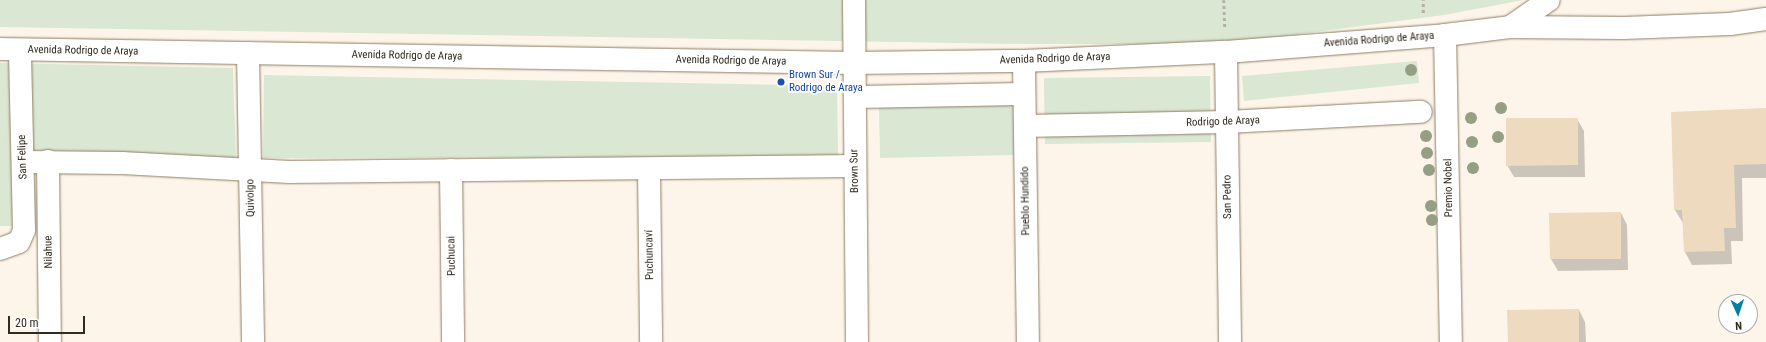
<!DOCTYPE html>
<html>
<head>
<meta charset="utf-8">
<style>
  body { margin:0 }
  #map { position:relative; width:1766px; height:342px; overflow:hidden; background:#fdf5ea; font-family:"Roboto Condensed",sans-serif }
  div>[style] { position:absolute }
  .green>* { inset:0; background:#d9e7d3 }
  .shadow>* { inset:0; background:#0003 }
  .building>* { inset:0; background:#eddabf }
  .path>* { height:2.5px; margin-top:-1.25px; transform-origin:0; background:repeating-linear-gradient(90deg,#b6afa4 0 3px,transparent 0 6px) }
  .roads { filter:drop-shadow(0 0 1px #8e7d63) drop-shadow(0 0 1px #8e7d63) }
  .minor>* { height:22px; margin:-11px; padding:0 11px; transform-origin:11px; border-radius:11px; background:#fff }
  .major>* { height:22px; margin:-11px; padding:0 11px; transform-origin:11px; border-radius:11px; background:#fff }
  .trees>* { width:12px; height:12px; margin:-6px; border-radius:50%; background:#949f84 }
  .dots>* { width:11px; height:11px; translate:-50% -50%; box-sizing:border-box; border:2px solid #fff; border-radius:50% }
  span { translate:-50% -50%; white-space:nowrap; text-align:center; line-height:1.15; -webkit-text-stroke:3.5px #fff; paint-order:stroke }
  .street-label { font-size:11px; color:#312a1f }
  .transit-label { font-size:11px; color:#164399 }
  .left { translate:0 -50%; text-align:left }
  .north { position:absolute; left:1718px; top:294px; width:40px; height:40px; box-sizing:border-box; background:#fff; border:1px solid #adaaa5; border-radius:50%; rotate:177deg; font-size:11px; font-weight:700; line-height:16px; text-align:center; color:#312a1f }
  .north::after { content:''; display:block; margin:auto; width:14px; height:18px; background:#007ea4; clip-path:polygon(50% 0,100% 100%,50% 72%,0 100%) }
  .scale { position:absolute; left:8px; top:316px; width:77px; height:18px; box-sizing:border-box; border:2px solid #312a1f; border-top:0; padding-left:5px; font-size:12px; line-height:14px; white-space:nowrap; color:#312a1f; -webkit-text-stroke:3px #fff; paint-order:stroke }
</style>
</head>
<body>
<div id="map">
  <div class="green">
    <i style="clip-path:polygon(0 0,1523px 0,1444px 15px,1225px 44px,1024px 44px,0 27px)"></i>
    <i style="clip-path:polygon(1417px 61px,1419px 83px,1244px 101px,1242px 76px)"></i>
    <i style="clip-path:polygon(0 63px,233px 68px,236px 161px,12px 149px,12px 226px,0 226px)"></i>
    <i style="clip-path:polygon(264px 75px,837px 86px,838px 157px,263px 158px)"></i>
    <i style="clip-path:polygon(1210px 76px,1211px 142px,1045px 144px,1044px 78px)"></i>
    <i style="clip-path:polygon(1014px 104px,1015px 155px,880px 158px,879px 106px)"></i>
  </div>
  <div class="shadow">
    <i style="clip-path:polygon(1766px 109px,1766px 178px,1742px 178px,1743px 241px,1731px 241px,1732px 264px,1692px 265px,1685px 252px,1683px 223px,1675px 210px)"></i>
    <i style="clip-path:polygon(1577px 119px,1584px 131px,1585px 177px,1514px 177px,1507px 165px)"></i>
    <i style="clip-path:polygon(1621px 213px,1627px 225px,1628px 270px,1558px 271px,1551px 259px,1550px 214px)"></i>
    <i style="clip-path:polygon(1579px 310px,1585px 322px,1586px 342px,1509px 342px)"></i>
  </div>
  <div class="building">
    <i style="clip-path:polygon(1766px 108px,1766px 164px,1734px 165px,1736px 228px,1724px 228px,1725px 251px,1684px 252px,1682px 210px,1674px 210px,1671px 112px)"></i>
    <i style="clip-path:polygon(1506px 118px,1578px 118px,1578px 165px,1506px 166px)"></i>
    <i style="clip-path:polygon(1621px 212px,1621px 259px,1550px 259px,1549px 213px)"></i>
    <i style="clip-path:polygon(1579px 309px,1579px 342px,1508px 342px,1507px 310px)"></i>
  </div>
  <div class="path">
    <i style="left:1224px;top:0;width:27px;rotate:88deg"></i>
    <i style="left:1423px;top:13px;width:13px;rotate:-90deg"></i>
  </div>
  <div class="roads">
    <div class="minor">
      <i style="left:854px;top:0;width:342px;rotate:89.5deg"></i>
      <i style="left:1510px;top:27px;width:114px;rotate:0.5deg"></i>
      <i style="left:1624px;top:28px;width:106px;rotate:-2.2deg"></i>
      <i style="left:1730px;top:24px;width:36px;rotate:-8deg"></i>
      <i style="left:1445px;top:35px;width:307px;rotate:88.9deg"></i>
      <i style="left:1226px;top:52px;width:290px;rotate:89.2deg"></i>
      <i style="left:248px;top:53px;width:289px;rotate:89deg"></i>
      <i style="left:1024px;top:61px;width:281px;rotate:89.2deg"></i>
      <i style="left:855px;top:97px;width:169px;rotate:-1deg"></i>
      <i style="left:1025px;top:126px;width:202px;rotate:-1.1deg"></i>
      <i style="left:1227px;top:122px;width:194px;rotate:-3deg"></i>
      <i style="left:48px;top:161px;width:181px;rotate:89.4deg"></i>
      <i style="left:23px;top:162px;width:99px;rotate:0.6deg"></i>
      <i style="left:122px;top:163px;width:168px;rotate:3.1deg"></i>
      <i style="left:290px;top:172px;width:565px;rotate:-0.61deg"></i>
      <i style="left:649px;top:169px;width:173px;rotate:89.3deg"></i>
      <i style="left:451px;top:170px;width:172px;rotate:89.3deg"></i>
      <i style="left:0;top:249px;width:20px;rotate:-20deg"></i>
      <i style="left:19px;top:242px;width:13px;rotate:-67deg"></i>
      <i style="left:24px;top:230px;width:180px;rotate:-91.3deg"></i>
    </div>
    <div class="major">
      <i style="left:0;top:49px;width:854px;rotate:0.94deg"></i>
      <i style="left:854px;top:63px;width:170px;rotate:-0.7deg"></i>
      <i style="left:1024px;top:61px;width:202px;rotate:-2.6deg"></i>
      <i style="left:1226px;top:52px;width:220px;rotate:-4.4deg"></i>
      <i style="left:1445px;top:35px;width:65px;rotate:-7deg"></i>
      <i style="left:1510px;top:27px;width:47px;rotate:-34.7deg"></i>
    </div>
  </div>
  <div class="trees">
    <i style="left:1411px;top:70px"></i>
    <i style="left:1501px;top:108px"></i>
    <i style="left:1471px;top:118px"></i>
    <i style="left:1426px;top:136px"></i>
    <i style="left:1498px;top:137px"></i>
    <i style="left:1472px;top:142px"></i>
    <i style="left:1427px;top:153px"></i>
    <i style="left:1473px;top:168px"></i>
    <i style="left:1429px;top:170px"></i>
    <i style="left:1431px;top:206px"></i>
    <i style="left:1432px;top:220px"></i>
  </div>
  <div class="dots">
    <i style="left:781px;top:82px;background:#1a4fb4"></i>
  </div>
  <div class="street-label">
    <span style="left:1379px;top:40px;rotate:-4deg">Avenida Rodrigo de Araya</span>
    <span style="left:83px;top:51px;rotate:1deg">Avenida Rodrigo de Araya</span>
    <span style="left:407px;top:56px;rotate:1deg">Avenida Rodrigo de Araya</span>
    <span style="left:1055px;top:59px;rotate:-2deg">Avenida Rodrigo de Araya</span>
    <span style="left:731px;top:61px;rotate:1deg">Avenida Rodrigo de Araya</span>
    <span style="left:1223px;top:122px;rotate:-2deg">Rodrigo de Araya</span>
    <span style="left:23px;top:157px;rotate:-92deg">San Felipe</span>
    <span style="left:855px;top:171px;rotate:-91deg">Brown Sur</span>
    <span style="left:1449px;top:188px;rotate:-91deg">Premio Nobel</span>
    <span style="left:1228px;top:197px;rotate:-91deg">San Pedro</span>
    <span style="left:251px;top:198px;rotate:-91deg">Quivolgo</span>
    <span style="left:1026px;top:201px;rotate:-91deg">Pueblo Hundido</span>
    <span style="left:49px;top:252px;rotate:-91deg">Nilahue</span>
    <span style="left:650px;top:255px;rotate:-91deg">Puchuncaví</span>
    <span style="left:452px;top:256px;rotate:-91deg">Puchucai</span>
  </div>
  <div class="transit-label">
    <span class="left" style="left:789px;top:82px">Brown Sur /<br>Rodrigo de Araya</span>
  </div>
  <div class="north">N</div>
  <div class="scale">20 m</div>
</div>
</body>
</html>
